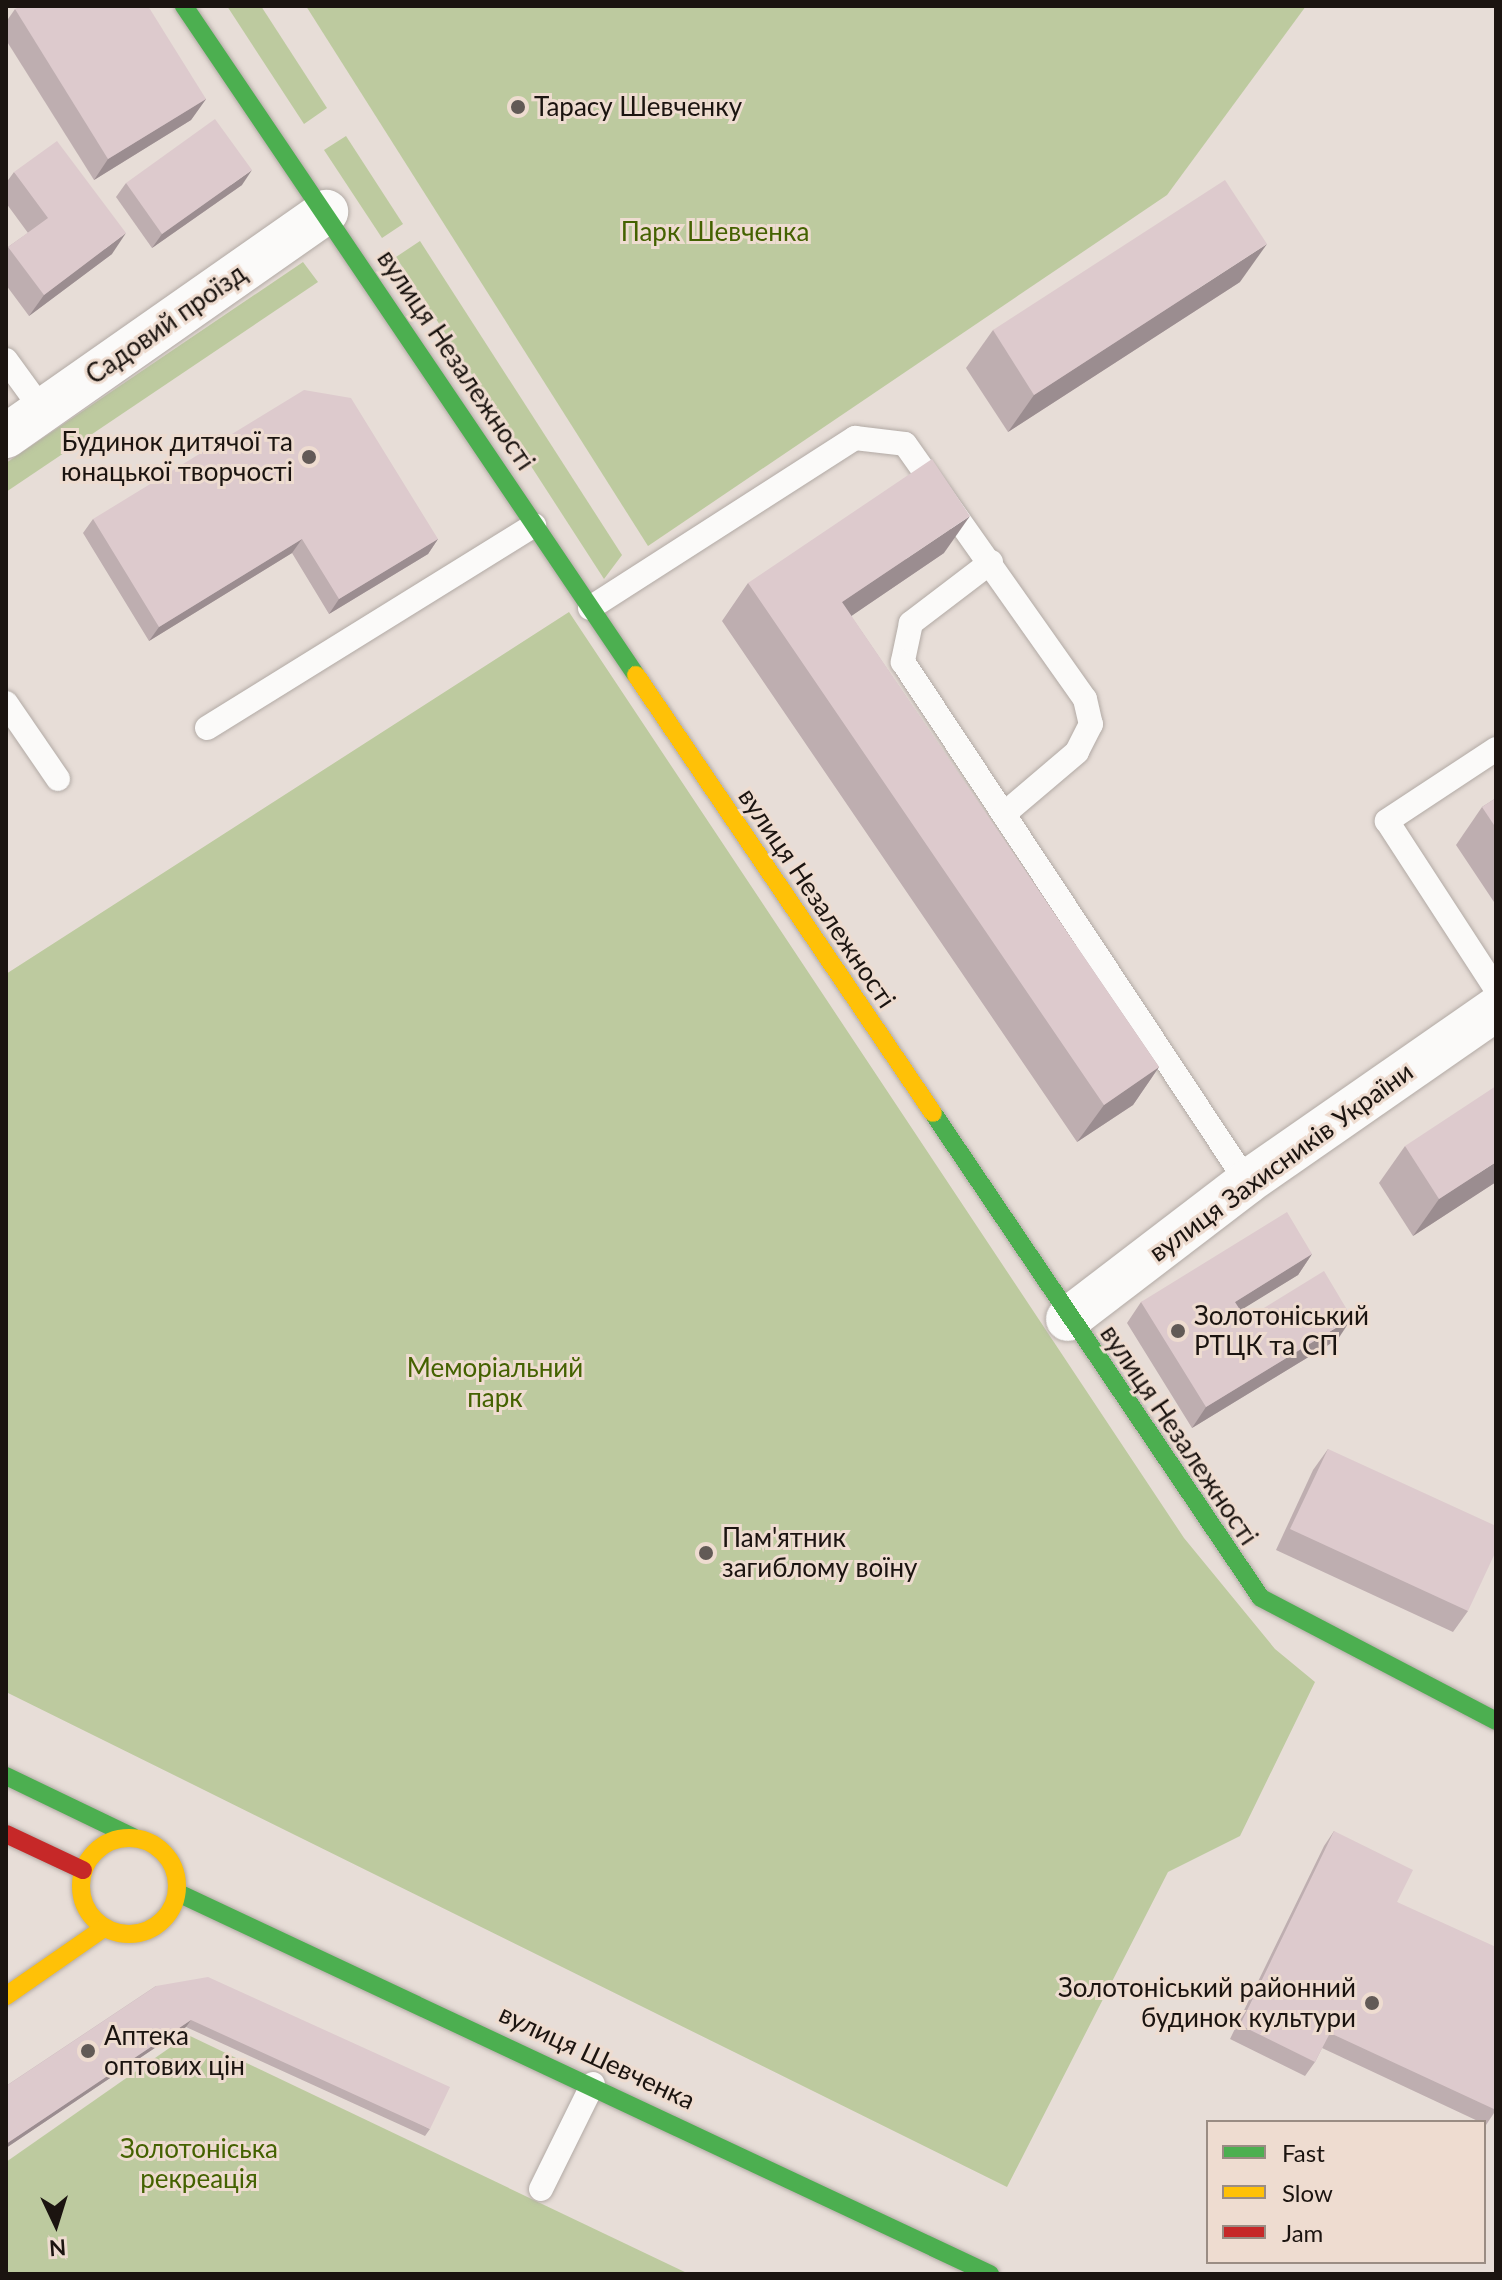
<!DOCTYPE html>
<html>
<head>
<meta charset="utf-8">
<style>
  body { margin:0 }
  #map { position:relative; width:1502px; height:2280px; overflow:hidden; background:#e7ddd7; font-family:Lato,sans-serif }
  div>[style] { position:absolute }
  .green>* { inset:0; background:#bdca9f }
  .roads { filter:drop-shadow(0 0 2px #b2aaa5) drop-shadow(0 0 2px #b2aaa5) }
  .lane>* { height:24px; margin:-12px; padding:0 12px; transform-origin:12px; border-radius:12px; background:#fbfaf9 }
  .street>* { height:44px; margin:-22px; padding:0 22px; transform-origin:22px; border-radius:22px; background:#fbfaf9 }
  .fast>* { height:18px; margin:-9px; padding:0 9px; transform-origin:9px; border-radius:9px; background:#4caf50 }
  .slow>* { height:18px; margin:-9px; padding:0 9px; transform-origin:9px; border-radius:9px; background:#ffc107 }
  .slow>.ring { margin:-9px; padding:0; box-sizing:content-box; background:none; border:18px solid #ffc107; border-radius:50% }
  .jam>* { height:18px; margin:-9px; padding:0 9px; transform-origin:9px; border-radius:9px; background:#c62828 }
  .wall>* { inset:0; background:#beaeb0 }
  .shaded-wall>* { inset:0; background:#9b8d90 }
  .building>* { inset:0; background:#ddcacd }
  .dots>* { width:22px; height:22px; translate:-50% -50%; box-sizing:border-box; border:4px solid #eedcd0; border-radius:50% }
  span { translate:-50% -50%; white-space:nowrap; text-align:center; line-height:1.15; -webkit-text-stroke:6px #eedcd0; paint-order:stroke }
  .poi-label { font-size:26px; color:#1b1410 }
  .left { translate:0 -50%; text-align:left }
  .right { translate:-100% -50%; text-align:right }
  .park-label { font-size:26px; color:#446201 }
  .street-label { font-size:26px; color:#1b1410 }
  .frame { position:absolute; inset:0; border:8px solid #1b1410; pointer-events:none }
  .legend { position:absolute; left:1206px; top:2120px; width:280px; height:144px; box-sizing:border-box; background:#eedcd0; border:2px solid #9a8c83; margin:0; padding:10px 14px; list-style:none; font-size:24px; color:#1b1410 }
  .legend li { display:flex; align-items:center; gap:16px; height:40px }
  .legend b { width:40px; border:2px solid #9a8c83 }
  .north { position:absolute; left:16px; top:2184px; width:80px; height:80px; -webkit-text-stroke:6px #eedcd0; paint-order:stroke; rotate:176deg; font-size:22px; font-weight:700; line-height:32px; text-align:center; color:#1b1410 }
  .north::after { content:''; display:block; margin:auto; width:28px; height:36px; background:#1b1410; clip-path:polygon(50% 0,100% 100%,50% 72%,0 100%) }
</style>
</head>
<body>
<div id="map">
  <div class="green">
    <i style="clip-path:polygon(227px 6px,261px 6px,327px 108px,304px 124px)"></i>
    <i style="clip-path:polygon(306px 6px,1306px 6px,1167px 195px,648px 546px)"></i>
    <i style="clip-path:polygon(346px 136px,403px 224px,382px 238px,324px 150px)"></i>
    <i style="clip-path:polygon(420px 241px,622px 555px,604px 579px,396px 257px)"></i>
    <i style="clip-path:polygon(303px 262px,318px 282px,6px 492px,6px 463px)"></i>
    <i style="clip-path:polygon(569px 612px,1184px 1538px,1275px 1649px,1315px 1682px,1240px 1836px,1168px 1872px,1007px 2187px,6px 1692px,6px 974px)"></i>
    <i style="clip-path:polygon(188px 2035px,689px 2274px,6px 2274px,6px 2162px)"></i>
  </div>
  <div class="roads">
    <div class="lane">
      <i style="left:6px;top:360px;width:63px;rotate:54deg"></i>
      <i style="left:991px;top:562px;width:101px;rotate:142.7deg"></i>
      <i style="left:911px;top:623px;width:40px;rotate:102deg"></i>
      <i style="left:903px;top:662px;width:623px;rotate:56.51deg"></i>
      <i style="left:590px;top:608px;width:315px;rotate:-32.7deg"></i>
      <i style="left:855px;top:438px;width:50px;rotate:6.8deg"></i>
      <i style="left:905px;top:444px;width:312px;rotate:54.8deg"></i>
      <i style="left:1085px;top:699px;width:26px;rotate:77deg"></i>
      <i style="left:1091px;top:724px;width:31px;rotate:117deg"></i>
      <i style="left:1077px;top:752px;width:94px;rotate:139.7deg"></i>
      <i style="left:6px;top:703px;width:92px;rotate:55.6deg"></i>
      <i style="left:207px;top:728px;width:385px;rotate:-31.8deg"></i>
      <i style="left:1496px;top:749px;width:131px;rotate:146.6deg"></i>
      <i style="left:1387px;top:821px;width:200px;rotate:57deg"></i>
      <i style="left:541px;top:2189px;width:117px;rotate:-63.7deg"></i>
    </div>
    <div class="street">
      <i style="left:6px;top:436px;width:391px;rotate:-35deg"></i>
      <i style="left:1068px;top:1319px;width:225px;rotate:-37.4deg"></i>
      <i style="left:1247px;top:1182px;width:303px;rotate:-34.8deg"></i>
    </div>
    <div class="fast">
      <i style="left:184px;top:6px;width:807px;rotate:55.96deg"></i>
      <i style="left:933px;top:1113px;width:585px;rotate:55.93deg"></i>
      <i style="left:1261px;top:1598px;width:265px;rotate:27.6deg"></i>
      <i style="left:6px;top:1776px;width:141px;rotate:25.7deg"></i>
      <i style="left:178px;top:1893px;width:897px;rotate:25.14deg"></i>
    </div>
    <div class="slow">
      <i style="left:636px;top:675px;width:529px;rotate:55.86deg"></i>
      <i class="ring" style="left:81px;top:1838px;width:78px;height:78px"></i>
      <i style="left:6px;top:1996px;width:119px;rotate:-34.8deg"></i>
    </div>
    <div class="jam">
      <i style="left:6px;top:1834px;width:85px;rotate:25.1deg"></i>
    </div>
  </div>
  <div class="wall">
    <i style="clip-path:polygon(15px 9px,206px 99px,191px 120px,94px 180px,6px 40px,6px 22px)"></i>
    <i style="clip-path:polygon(14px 172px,112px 254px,29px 316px,6px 285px,6px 251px,8px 247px,28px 233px,6px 203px,6px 183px)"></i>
    <i style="clip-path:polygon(126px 183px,242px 185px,152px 248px,116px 197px)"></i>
    <i style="clip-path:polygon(1240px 282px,1008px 432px,966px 368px,993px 330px)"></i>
    <i style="clip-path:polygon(93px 519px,438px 539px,428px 554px,329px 614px,292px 553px,149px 641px,83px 533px)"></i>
    <i style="clip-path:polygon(944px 553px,851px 616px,1159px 1067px,1133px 1105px,1077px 1142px,722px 621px,748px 583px)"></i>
    <i style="clip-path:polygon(1496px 798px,1496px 900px,1494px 902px,1456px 845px,1482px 807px)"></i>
    <i style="clip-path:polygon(1405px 1146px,1496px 1182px,1413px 1236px,1379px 1183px)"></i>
    <i style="clip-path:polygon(1312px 1254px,1298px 1275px,1240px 1310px,1246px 1319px,1338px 1339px,1192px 1428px,1127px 1323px,1141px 1302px)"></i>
    <i style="clip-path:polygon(1328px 1449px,1468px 1611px,1453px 1632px,1276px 1550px,1313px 1470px)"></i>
    <i style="clip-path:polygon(1334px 1831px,1397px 1902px,1496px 2110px,1486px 2125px,1484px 2124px,1484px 2122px,1480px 2122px,1322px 2048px,1315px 2062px,1305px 2076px,1230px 2039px,1324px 1846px)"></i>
    <i style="clip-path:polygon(156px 1986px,430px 2129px,425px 2136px,186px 2027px,6px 2148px,6px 2086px)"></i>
  </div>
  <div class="shaded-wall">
    <i style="clip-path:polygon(206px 99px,191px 120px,94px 180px,108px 159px)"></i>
    <i style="clip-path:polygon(252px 170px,242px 185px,152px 248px,162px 234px)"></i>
    <i style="clip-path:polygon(126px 233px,112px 254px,29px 316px,44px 295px)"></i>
    <i style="clip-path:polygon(1267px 244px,1240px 282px,1008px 432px,1034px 395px)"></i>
    <i style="clip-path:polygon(970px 516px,944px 553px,816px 640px,842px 602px)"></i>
    <i style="clip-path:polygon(302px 539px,292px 553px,149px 641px,159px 627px)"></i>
    <i style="clip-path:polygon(438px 539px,428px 554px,329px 614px,339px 599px)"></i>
    <i style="clip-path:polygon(1159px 1067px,1133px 1105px,1077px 1142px,1104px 1105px)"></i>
    <i style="clip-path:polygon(1496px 1162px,1496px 1182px,1413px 1236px,1439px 1199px)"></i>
    <i style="clip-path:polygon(1312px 1254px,1298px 1275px,1220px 1323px,1235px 1302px)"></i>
    <i style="clip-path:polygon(1352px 1318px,1338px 1339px,1192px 1428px,1206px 1407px)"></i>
    <i style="clip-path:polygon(191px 2020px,186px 2027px,6px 2148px,6px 2144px)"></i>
  </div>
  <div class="building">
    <i style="clip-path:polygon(21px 6px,148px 6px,206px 99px,108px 159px,15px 9px)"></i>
    <i style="clip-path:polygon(215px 119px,252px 170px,162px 234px,126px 183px)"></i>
    <i style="clip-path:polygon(57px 141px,126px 233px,44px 295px,8px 247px,48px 218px,14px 172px)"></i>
    <i style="clip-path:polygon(1225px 180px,1267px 244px,1034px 395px,993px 330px)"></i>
    <i style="clip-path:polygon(304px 390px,351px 398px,438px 539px,339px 599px,302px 539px,159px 627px,93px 519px)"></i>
    <i style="clip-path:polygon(932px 459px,970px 516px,842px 602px,1159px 1067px,1104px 1105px,748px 583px)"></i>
    <i style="clip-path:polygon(1496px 798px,1496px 828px,1482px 807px)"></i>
    <i style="clip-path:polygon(1496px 1086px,1496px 1162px,1439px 1199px,1405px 1146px)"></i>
    <i style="clip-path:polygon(1287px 1212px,1312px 1254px,1235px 1302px,1246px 1319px,1324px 1271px,1352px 1318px,1206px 1407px,1141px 1302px)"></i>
    <i style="clip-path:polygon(1328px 1449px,1496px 1526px,1496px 1551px,1468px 1611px,1290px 1529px)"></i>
    <i style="clip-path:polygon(1334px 1831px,1413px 1870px,1397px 1902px,1496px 1947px,1496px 2110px,1330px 2033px,1315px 2062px,1240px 2025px)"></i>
    <i style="clip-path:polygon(208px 1977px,450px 2087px,430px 2129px,191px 2020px,6px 2144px,6px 2086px,156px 1986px)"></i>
  </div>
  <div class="dots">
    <i style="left:518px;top:107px;background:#625a56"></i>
    <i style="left:309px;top:457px;background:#625a56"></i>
    <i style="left:1178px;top:1331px;background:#625a56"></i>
    <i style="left:706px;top:1553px;background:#625a56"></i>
    <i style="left:1372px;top:2003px;background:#625a56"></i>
    <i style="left:88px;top:2051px;background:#625a56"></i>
  </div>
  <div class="poi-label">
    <span class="left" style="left:534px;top:107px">Тарасу Шевченку</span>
    <span class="right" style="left:293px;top:457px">Будинок дитячої та<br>юнацької творчості</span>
    <span class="left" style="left:1194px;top:1331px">Золотоніський<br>РТЦК та СП</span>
    <span class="left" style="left:722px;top:1553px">Пам'ятник<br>загиблому воїну</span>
    <span class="right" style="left:1356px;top:2003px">Золотоніський районний<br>будинок культури</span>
    <span class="left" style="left:104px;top:2051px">Аптека<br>оптових цін</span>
  </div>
  <div class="park-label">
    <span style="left:715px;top:232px">Парк Шевченка</span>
    <span style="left:495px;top:1383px">Меморіальний<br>парк</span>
    <span style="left:199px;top:2164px">Золотоніська<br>рекреація</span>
  </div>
  <div class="street-label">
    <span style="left:166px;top:324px;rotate:-35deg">Садовий проїзд</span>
    <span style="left:456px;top:360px;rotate:56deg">вулиця Незалежності</span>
    <span style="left:817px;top:898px;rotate:56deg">вулиця Незалежності</span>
    <span style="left:1281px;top:1162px;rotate:-36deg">вулиця Захисників України</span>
    <span style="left:1179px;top:1435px;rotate:56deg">вулиця Незалежності</span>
    <span style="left:597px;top:2057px;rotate:25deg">вулиця Шевченка</span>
  </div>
  <div class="frame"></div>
  <ul class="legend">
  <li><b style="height:10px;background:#4caf50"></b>Fast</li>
  <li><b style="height:10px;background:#ffc107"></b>Slow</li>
  <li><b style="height:10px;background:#c62828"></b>Jam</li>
  </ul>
  <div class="north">N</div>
</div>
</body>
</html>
